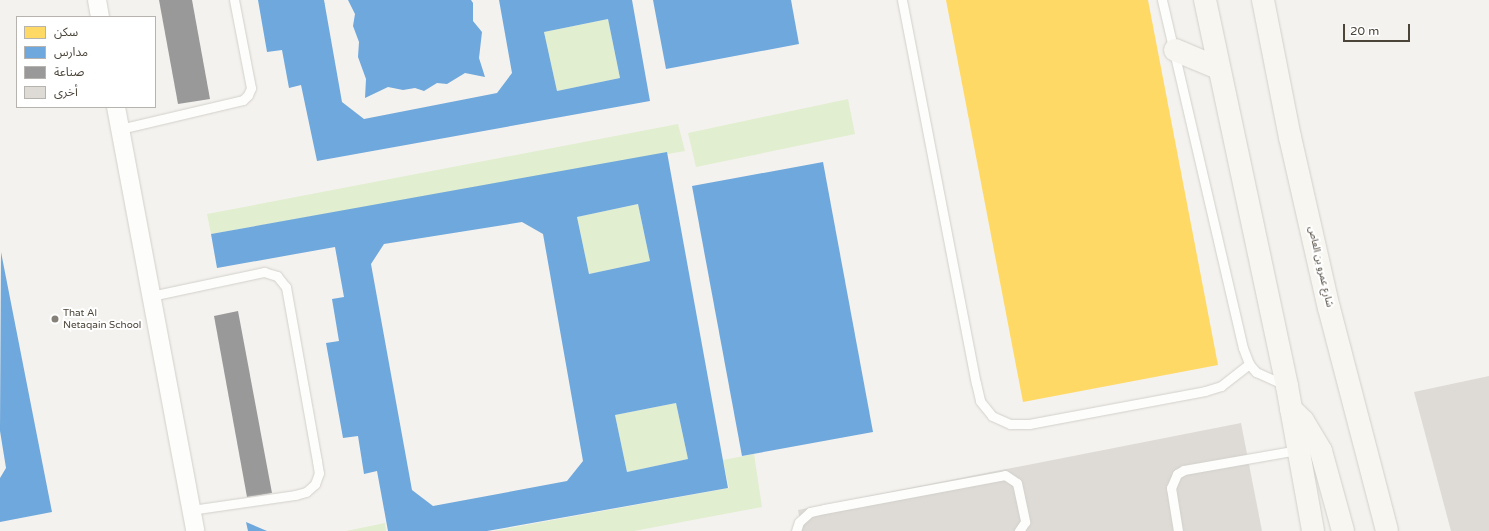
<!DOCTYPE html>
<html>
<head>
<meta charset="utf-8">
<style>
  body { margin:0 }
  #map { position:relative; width:1489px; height:531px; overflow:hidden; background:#f4f2ee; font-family:"Varela Round","Noto Sans Arabic",sans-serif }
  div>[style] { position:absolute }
  .green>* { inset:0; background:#e1eecf }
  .homes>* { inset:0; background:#ffd966 }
  .schools>* { inset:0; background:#6fa8dc }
  .industry>* { inset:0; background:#999 }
  .building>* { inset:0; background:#dedbd6 }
  .roads { filter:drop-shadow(0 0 1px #d2d0cb) drop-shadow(0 0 1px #d2d0cb) }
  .service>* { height:9px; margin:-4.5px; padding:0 4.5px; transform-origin:4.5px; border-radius:4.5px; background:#fdfdfc }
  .minor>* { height:18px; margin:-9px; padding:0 9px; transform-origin:9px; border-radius:9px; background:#fdfdfc }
  .secondary>* { height:22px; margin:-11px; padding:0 11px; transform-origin:11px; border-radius:11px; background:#f7f6f1 }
  .dots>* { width:11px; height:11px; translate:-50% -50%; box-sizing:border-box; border:2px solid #fff; border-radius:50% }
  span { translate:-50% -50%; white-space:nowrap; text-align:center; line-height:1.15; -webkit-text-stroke:4px #fff; paint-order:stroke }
  .street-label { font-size:10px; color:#4b4439 }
  .poi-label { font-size:10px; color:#4b4439 }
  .left { translate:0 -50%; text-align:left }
  .legend { position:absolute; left:16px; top:16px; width:140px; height:92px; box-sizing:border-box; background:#fff; border:1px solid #b7b4b0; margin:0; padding:5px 7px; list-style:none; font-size:12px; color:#4b4439 }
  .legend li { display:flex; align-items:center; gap:8px; height:20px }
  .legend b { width:20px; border:1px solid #b7b4b0 }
  .scale { position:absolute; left:1343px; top:24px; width:67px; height:18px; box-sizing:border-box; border:2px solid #4b4439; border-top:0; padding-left:5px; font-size:12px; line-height:14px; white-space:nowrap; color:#4b4439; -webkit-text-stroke:3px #fff; paint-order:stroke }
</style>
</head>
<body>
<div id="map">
  <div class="green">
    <i style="clip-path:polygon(608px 19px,620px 78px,557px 91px,544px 32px)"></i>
    <i style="clip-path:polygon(848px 99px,855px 134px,696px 167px,688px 133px)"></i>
    <i style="clip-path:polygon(678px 124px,685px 151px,211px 234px,207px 214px)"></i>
    <i style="clip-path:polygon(638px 204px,650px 261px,589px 274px,577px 217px)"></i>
    <i style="clip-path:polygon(676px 403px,688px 459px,627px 472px,615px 415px)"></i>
    <i style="clip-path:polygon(754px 454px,762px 507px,634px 531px,493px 531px,729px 488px,723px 460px)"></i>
    <i style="clip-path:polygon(385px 523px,386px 531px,346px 531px)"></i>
  </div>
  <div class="homes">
    <i style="clip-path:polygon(946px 0,1148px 0,1218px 365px,1023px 402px)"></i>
  </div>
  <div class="schools">
    <i style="clip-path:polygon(evenodd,258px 0,324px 0,342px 102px,364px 119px,497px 93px,512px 73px,499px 0,632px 0,650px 101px,317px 161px,301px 85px,289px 88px,282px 50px,267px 52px,258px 0,608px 19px,620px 78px,557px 91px,544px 32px,608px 19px)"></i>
    <i style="clip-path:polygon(348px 0,471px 0,473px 3px,473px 21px,482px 32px,479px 58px,485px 77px,465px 73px,447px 84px,437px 83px,424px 91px,415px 88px,403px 90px,388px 87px,365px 98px,366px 79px,358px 57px,359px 42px,353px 26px,355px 14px)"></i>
    <i style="clip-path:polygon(653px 0,791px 0,799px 44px,666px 69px)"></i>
    <i style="clip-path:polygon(evenodd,667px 152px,728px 488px,487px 531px,388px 531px,377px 471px,364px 474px,358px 436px,343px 438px,326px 343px,339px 341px,332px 299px,344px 297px,335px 247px,217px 268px,211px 234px,667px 152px,638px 204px,650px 261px,589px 274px,577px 217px,638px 204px,667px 152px,522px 222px,543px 234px,583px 461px,567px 481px,433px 506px,412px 490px,371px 264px,384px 244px,522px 222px,667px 152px,676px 403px,688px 459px,627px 472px,615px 415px,676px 403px)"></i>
    <i style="clip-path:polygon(823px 162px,873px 432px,742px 456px,692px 186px)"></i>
    <i style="clip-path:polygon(1px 252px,52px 512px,0 522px,0 478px,6px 468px,0 431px)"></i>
    <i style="clip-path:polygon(246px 522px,267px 531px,248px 531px)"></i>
  </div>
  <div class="industry">
    <i style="clip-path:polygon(159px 0,192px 0,210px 99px,178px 104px)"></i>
    <i style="clip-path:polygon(238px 311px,272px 493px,247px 497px,214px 316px)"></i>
  </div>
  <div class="building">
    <i style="clip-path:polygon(1489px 376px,1489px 531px,1451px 531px,1414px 392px)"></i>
    <i style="clip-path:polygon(1241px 423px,1262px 531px,802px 531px,798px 510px)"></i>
  </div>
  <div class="roads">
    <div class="service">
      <i style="left:902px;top:0;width:390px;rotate:79.1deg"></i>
      <i style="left:976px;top:383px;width:18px;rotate:77deg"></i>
      <i style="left:980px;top:401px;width:19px;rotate:51deg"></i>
      <i style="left:992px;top:416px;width:20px;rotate:24deg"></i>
      <i style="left:1010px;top:424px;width:19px"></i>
      <i style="left:1029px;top:424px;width:179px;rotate:-10.6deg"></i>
      <i style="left:1205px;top:391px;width:17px;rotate:-17deg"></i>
      <i style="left:1221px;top:386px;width:36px;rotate:-38deg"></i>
      <i style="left:1162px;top:0;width:357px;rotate:76.9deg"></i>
      <i style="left:1243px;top:348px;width:17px;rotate:69deg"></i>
      <i style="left:1249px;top:364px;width:11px;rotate:49deg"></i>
      <i style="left:1256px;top:372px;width:32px;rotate:24deg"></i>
      <i style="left:120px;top:129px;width:126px;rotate:-13.3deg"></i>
      <i style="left:243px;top:100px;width:7px;rotate:-45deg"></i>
      <i style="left:248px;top:95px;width:8px;rotate:-67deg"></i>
      <i style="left:251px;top:88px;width:90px;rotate:-100.9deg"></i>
      <i style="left:151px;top:296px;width:116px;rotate:-12deg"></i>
      <i style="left:264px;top:272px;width:14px;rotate:17deg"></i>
      <i style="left:277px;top:276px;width:14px;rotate:51deg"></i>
      <i style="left:286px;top:287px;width:177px;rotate:79.9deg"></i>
      <i style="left:317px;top:461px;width:12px;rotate:81deg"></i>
      <i style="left:319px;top:473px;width:12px;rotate:110deg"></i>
      <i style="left:315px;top:484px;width:12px;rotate:138deg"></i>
      <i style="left:306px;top:492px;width:11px;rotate:165deg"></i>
      <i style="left:295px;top:495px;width:105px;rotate:171.8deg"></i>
      <i style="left:796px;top:531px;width:9px;rotate:-72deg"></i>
      <i style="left:799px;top:522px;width:15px;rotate:-42deg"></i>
      <i style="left:810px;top:512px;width:14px;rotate:-12deg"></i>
      <i style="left:824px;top:509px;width:184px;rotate:-10.6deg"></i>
      <i style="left:1005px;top:475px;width:14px;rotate:34deg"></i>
      <i style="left:1017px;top:483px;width:40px;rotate:78deg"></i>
      <i style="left:1025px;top:522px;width:11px;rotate:124deg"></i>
      <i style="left:1178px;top:531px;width:44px;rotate:-99.2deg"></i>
      <i style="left:1171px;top:488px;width:15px;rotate:-67deg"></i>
      <i style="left:1177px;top:474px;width:8px;rotate:-30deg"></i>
      <i style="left:1184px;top:470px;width:116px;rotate:-10deg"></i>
    </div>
    <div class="minor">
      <i style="left:97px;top:0;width:17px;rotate:80deg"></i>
      <i style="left:116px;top:107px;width:431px;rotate:79.4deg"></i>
    </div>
    <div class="secondary">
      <i style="left:1205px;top:0;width:395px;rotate:78deg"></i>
      <i style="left:1287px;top:386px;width:147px;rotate:79.8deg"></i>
      <i style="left:1263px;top:0;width:140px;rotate:78.9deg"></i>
      <i style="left:1290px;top:137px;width:175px;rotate:77.2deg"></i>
      <i style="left:1329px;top:308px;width:230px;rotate:75.4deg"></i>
      <i style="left:1175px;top:50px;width:47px;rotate:22.7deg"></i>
      <i style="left:1291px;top:409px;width:17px;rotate:45deg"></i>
      <i style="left:1303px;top:421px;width:35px;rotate:59deg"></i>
      <i style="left:1321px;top:451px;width:83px;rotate:74.6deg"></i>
    </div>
  </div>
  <div class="dots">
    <i style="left:55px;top:319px;background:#868178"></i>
  </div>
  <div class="street-label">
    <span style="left:1320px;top:267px;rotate:77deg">شارع عمرو بن العاص</span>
  </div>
  <div class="poi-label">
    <span class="left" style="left:63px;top:319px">That Al<br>Netaqain School</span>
  </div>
  <ul class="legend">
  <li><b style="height:11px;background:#ffd966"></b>سكن</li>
  <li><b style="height:11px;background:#6fa8dc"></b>مدارس</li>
  <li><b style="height:11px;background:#999"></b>صناعة</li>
  <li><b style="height:11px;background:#dedbd6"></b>أخرى</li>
  </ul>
  <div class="scale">20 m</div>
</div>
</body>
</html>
